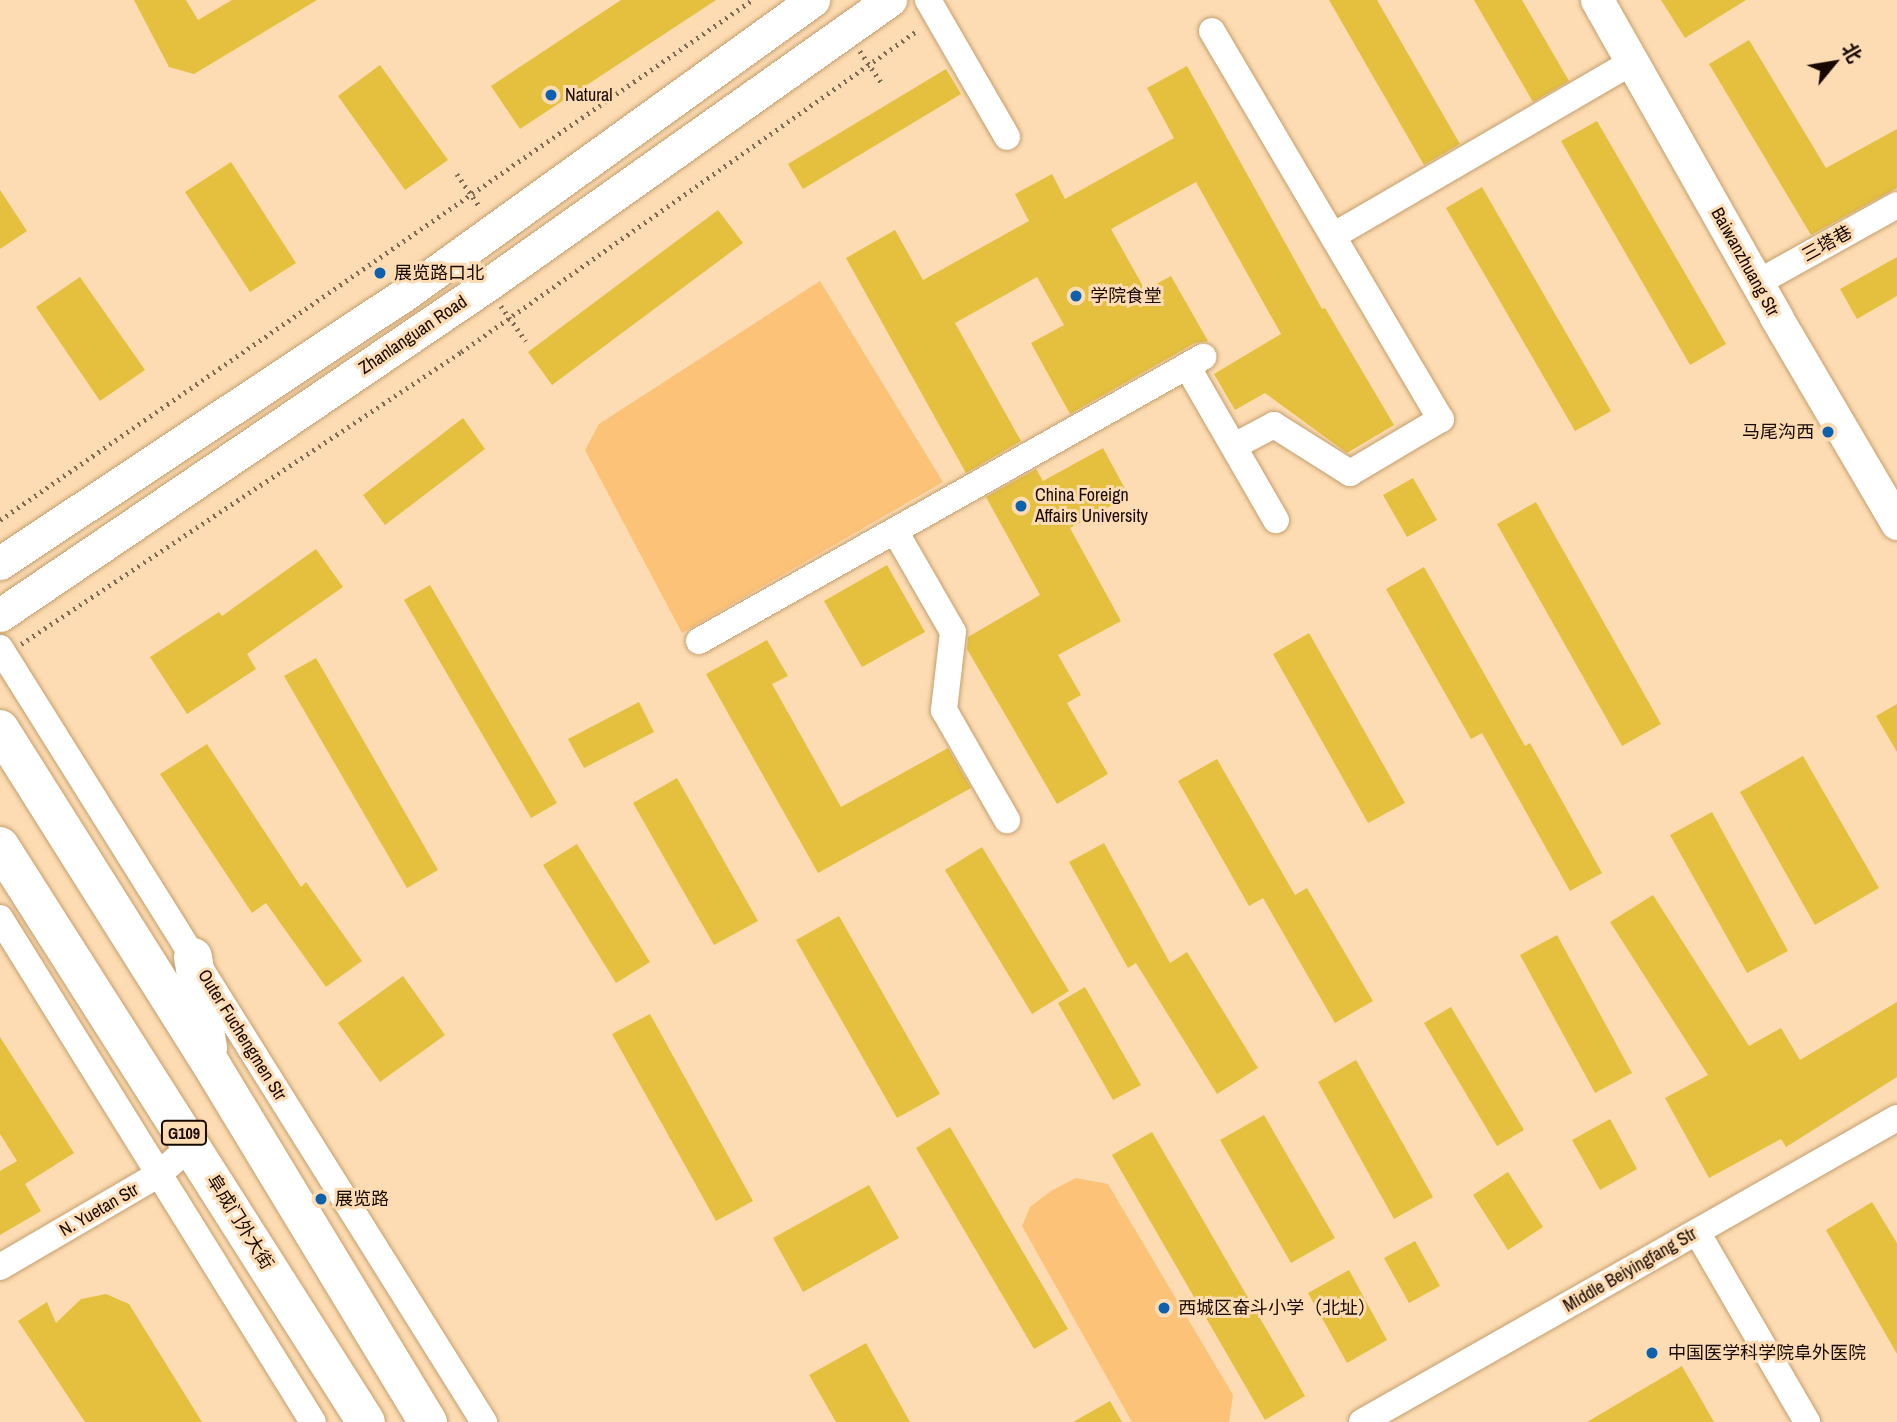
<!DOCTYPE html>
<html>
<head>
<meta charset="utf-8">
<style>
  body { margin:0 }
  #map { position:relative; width:1897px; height:1422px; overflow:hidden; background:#fddcb3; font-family:"Archivo Narrow","Noto Sans SC",sans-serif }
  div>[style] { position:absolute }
  .green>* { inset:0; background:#fbc278 }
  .building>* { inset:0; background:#e4c03e }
  .path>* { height:4.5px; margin-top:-2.25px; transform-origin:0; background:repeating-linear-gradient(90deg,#806a52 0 2px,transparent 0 7px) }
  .roads { filter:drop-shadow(0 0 2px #c49e6c) drop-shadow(0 0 2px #c49e6c) }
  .minor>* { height:26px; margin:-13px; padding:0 13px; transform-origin:13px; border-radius:13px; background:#fff }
  .major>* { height:33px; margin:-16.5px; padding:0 16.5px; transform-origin:16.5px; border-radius:16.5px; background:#fff }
  .highway>* { height:38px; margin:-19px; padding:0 19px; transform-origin:19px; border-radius:19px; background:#fff }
  .dots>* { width:19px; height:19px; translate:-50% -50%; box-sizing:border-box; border:4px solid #fddcb3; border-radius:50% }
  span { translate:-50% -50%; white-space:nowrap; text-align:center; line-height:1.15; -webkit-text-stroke:6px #fddcb3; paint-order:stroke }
  .shield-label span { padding:2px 5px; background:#fddcb3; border:2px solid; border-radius:5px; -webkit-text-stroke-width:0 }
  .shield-label { font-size:16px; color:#170900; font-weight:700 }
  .poi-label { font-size:18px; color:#170900 }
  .left { translate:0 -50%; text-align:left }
  .right { translate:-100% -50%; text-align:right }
  .street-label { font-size:18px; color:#170900 }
  .north { position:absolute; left:1799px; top:28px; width:70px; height:70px; -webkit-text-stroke:5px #fddcb3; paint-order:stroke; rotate:60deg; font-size:19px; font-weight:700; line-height:28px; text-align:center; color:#170900 }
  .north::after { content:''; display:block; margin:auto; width:24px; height:32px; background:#170900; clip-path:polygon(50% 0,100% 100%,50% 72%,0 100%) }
</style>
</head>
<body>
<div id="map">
  <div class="green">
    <i style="clip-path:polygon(820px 281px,943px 482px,682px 633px,585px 450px,599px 424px)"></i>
    <i style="clip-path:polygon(1076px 1178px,1108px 1184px,1233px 1395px,1229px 1422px,1132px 1422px,1022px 1226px,1030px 1207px,1051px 1191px)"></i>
  </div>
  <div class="building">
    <i style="clip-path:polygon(134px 0,186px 0,198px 20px,232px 0,317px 0,194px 74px,169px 67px)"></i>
    <i style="clip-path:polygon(621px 0,716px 0,520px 129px,491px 86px)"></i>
    <i style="clip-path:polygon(1329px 0,1377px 0,1460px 144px,1424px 165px)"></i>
    <i style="clip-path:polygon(1474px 0,1522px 0,1569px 81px,1533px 102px)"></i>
    <i style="clip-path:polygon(1661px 0,1746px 0,1685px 38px)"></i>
    <i style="clip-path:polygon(1749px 40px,1826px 168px,1897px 129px,1897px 188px,1811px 235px,1709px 64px)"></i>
    <i style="clip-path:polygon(380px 65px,448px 160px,405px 190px,338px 96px)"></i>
    <i style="clip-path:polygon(1187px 66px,1322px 309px,1325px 308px,1394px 425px,1347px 453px,1265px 393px,1235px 410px,1214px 374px,1281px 334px,1196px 182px,1111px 229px,1145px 290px,1171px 276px,1208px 341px,1195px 343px,1070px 414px,1031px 343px,1064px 325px,1037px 277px,955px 323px,1021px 441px,966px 473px,846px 258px,895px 230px,923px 280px,1029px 221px,1015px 194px,1052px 174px,1065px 199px,1174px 138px,1147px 88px)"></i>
    <i style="clip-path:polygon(946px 69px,961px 94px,803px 189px,788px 164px)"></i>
    <i style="clip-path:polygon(1597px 121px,1726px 344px,1690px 365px,1561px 141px)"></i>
    <i style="clip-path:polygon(231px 162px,296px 263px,250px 292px,185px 192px)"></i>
    <i style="clip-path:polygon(1482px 187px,1611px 411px,1575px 431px,1446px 208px)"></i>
    <i style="clip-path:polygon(0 190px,27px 231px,0 249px)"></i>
    <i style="clip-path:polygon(718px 210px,743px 243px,552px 385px,528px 352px)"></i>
    <i style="clip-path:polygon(1897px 257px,1897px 296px,1857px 319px,1840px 289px)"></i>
    <i style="clip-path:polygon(80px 277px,145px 370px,100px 401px,36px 307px)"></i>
    <i style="clip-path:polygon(463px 418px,485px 449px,385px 525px,363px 495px)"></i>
    <i style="clip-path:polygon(1103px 448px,1129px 496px,1070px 528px,1121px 621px,1058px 655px,1081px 695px,1067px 703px,1108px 774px,1057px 804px,967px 649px,968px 637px,1040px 595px,986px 497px,1036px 469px,1043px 481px)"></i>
    <i style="clip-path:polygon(1413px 478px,1437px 520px,1407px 537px,1383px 495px)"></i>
    <i style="clip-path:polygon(1536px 502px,1661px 724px,1622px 746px,1497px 524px)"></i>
    <i style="clip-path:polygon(316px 549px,343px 587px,247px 654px,256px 669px,187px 714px,150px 657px,219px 612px,222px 616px)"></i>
    <i style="clip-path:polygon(887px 565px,925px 632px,862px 667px,824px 601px)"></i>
    <i style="clip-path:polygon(1424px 567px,1525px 746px,1530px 743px,1602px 873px,1570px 891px,1482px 733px,1471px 739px,1386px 589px)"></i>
    <i style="clip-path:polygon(430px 585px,557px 803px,531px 818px,404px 600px)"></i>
    <i style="clip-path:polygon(1309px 633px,1405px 803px,1368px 823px,1273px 654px)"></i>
    <i style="clip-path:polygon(767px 640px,788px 676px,772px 684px,841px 807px,948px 748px,971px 788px,818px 873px,706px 674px)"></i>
    <i style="clip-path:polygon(316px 658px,438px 870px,407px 888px,284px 676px)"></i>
    <i style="clip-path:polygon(639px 702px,654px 732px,584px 768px,568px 739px)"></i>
    <i style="clip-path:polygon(1897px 704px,1897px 752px,1876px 716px)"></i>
    <i style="clip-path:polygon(207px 744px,301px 887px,306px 882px,362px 961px,326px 987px,266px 903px,252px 913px,160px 774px)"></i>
    <i style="clip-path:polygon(1803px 756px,1879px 888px,1815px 925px,1740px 792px)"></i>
    <i style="clip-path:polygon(1217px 759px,1295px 895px,1307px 888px,1373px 1001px,1335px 1023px,1263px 898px,1249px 906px,1178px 781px)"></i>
    <i style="clip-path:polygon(677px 778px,758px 921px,714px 945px,633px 803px)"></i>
    <i style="clip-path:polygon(1712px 812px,1788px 951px,1747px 973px,1670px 835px)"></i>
    <i style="clip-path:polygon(1104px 843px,1170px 963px,1187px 952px,1258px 1068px,1217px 1094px,1136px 963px,1128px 968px,1069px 862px)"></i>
    <i style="clip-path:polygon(577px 844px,650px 962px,616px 983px,543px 865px)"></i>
    <i style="clip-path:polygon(982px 847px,1069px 991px,1032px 1014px,945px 870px)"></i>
    <i style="clip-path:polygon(1653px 895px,1749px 1046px,1781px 1028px,1800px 1060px,1897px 1002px,1897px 1077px,1786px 1147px,1781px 1139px,1709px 1178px,1665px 1098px,1708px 1075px,1610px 922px)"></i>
    <i style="clip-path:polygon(839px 916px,940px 1094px,897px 1118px,796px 940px)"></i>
    <i style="clip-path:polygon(1557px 935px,1632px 1073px,1595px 1093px,1520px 955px)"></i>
    <i style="clip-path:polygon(403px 976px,445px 1035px,380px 1082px,338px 1023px)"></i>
    <i style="clip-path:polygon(1085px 987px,1141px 1085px,1113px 1100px,1058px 1003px)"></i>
    <i style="clip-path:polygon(1451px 1007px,1524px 1130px,1497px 1146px,1424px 1023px)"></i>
    <i style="clip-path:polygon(650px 1014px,753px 1201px,716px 1221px,612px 1034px)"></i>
    <i style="clip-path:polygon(0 1037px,74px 1153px,25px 1184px,41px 1211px,0 1235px,0 1171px,17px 1161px,0 1134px)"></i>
    <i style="clip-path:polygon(1356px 1060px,1433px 1197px,1394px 1219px,1318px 1082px)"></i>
    <i style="clip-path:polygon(1264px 1115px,1335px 1238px,1291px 1263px,1220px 1140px)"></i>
    <i style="clip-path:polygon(1610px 1119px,1637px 1169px,1600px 1190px,1572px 1140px)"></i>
    <i style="clip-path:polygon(950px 1127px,1068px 1329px,1034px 1349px,916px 1148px)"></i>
    <i style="clip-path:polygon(1152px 1132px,1305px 1396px,1265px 1420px,1112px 1155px)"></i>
    <i style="clip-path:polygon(1508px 1172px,1543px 1227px,1508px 1250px,1473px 1195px)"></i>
    <i style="clip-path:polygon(869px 1185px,899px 1238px,803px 1292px,773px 1238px)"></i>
    <i style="clip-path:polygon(1872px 1202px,1897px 1243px,1897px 1354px,1826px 1230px)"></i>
    <i style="clip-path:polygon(1415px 1241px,1440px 1286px,1409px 1303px,1384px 1258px)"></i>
    <i style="clip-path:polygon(1349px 1270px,1387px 1340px,1347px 1363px,1308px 1293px)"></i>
    <i style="clip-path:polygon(106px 1294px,129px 1304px,202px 1422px,85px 1422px,18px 1321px,47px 1302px,56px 1323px,81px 1299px)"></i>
    <i style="clip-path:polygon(866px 1343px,910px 1422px,836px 1422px,809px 1375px)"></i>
    <i style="clip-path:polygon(1682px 1366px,1714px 1422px,1587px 1422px)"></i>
    <i style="clip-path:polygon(1110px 1401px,1122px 1422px,1073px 1422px)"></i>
  </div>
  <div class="path">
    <i style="left:860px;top:51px;width:41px;rotate:55.9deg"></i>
    <i style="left:457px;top:174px;width:40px;rotate:55.1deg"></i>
    <i style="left:501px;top:306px;width:43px;rotate:54.5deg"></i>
    <i style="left:0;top:520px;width:914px;rotate:-34.66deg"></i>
    <i style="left:21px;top:644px;width:528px;rotate:-33.57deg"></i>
    <i style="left:461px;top:352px;width:559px;rotate:-35.17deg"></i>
  </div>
  <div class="roads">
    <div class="minor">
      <i style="left:928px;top:0;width:158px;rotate:60deg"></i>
      <i style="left:1212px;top:31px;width:451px;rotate:59.5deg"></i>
      <i style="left:1441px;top:419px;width:106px;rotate:149.3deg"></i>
      <i style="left:1350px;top:473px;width:90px;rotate:-147.7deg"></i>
      <i style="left:1274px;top:425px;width:45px;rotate:152.3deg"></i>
      <i style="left:1333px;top:236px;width:346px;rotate:-30.2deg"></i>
      <i style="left:1757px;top:283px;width:160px;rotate:-29.1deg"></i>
      <i style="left:1187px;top:366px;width:178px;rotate:60deg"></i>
      <i style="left:895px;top:531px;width:116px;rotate:60.1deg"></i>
      <i style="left:953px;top:632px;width:79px;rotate:96.6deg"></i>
      <i style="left:944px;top:710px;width:127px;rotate:60.2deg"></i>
      <i style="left:699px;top:641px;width:579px;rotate:-29.4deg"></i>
      <i style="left:0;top:648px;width:913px;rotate:57.98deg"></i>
      <i style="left:0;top:918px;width:593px;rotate:58.16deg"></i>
      <i style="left:1697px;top:1232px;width:220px;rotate:59.9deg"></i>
      <i style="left:0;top:1267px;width:184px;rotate:-30.3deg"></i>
      <i style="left:159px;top:1174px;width:44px;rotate:-41.3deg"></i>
      <i style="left:1362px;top:1422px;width:615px;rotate:-29.61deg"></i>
    </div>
    <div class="major">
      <i style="left:1597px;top:0;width:364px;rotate:60.5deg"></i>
      <i style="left:1776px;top:317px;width:239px;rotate:59.6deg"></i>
      <i style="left:0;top:563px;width:481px;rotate:-33.6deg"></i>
      <i style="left:401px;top:297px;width:508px;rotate:-35.79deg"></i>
      <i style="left:0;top:615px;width:588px;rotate:-34.12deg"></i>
      <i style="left:487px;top:285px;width:494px;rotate:-35.3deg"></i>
    </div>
    <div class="highway">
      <i style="left:0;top:729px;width:396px;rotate:57.8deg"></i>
      <i style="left:211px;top:1064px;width:419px;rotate:58.8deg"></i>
      <i style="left:0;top:846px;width:682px;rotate:57.57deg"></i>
      <i style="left:193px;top:957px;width:92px;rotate:80.6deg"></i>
    </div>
  </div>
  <div class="dots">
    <i style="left:551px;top:95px;background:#0d60ae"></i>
    <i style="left:380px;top:273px;background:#0d60ae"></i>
    <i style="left:1076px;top:296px;background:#0d60ae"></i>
    <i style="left:1828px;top:432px;background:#0d60ae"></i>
    <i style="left:1021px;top:506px;background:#0d60ae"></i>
    <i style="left:321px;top:1199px;background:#0d60ae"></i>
    <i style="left:1164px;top:1308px;background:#0d60ae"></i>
    <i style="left:1652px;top:1353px;background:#0d60ae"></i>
  </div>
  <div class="shield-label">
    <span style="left:184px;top:1133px">G109</span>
  </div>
  <div class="poi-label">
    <span class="left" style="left:565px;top:95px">Natural</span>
    <span class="left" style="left:394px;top:273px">展览路口北</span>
    <span class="left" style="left:1090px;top:296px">学院食堂</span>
    <span class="right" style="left:1814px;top:432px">马尾沟西</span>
    <span class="left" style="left:1035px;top:506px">China Foreign<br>Affairs University</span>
    <span class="left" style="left:335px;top:1199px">展览路</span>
    <span class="left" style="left:1178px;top:1308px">西城区奋斗小学（北址）</span>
    <span class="left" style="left:1668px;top:1353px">中国医学科学院阜外医院</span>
  </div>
  <div class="street-label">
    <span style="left:1827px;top:244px;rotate:-29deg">三塔巷</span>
    <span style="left:1745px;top:262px;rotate:61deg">Baiwanzhuang Str</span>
    <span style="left:413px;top:335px;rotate:-34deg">Zhanlanguan Road</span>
    <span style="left:242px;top:1035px;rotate:58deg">Outer Fuchengmen Str</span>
    <span style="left:99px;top:1210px;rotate:-30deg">N. Yuetan Str</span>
    <span style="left:240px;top:1222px;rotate:58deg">阜成门外大街</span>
    <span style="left:1630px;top:1270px;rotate:-30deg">Middle Beiyingfang Str</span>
  </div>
  <div class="north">北</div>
</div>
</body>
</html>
